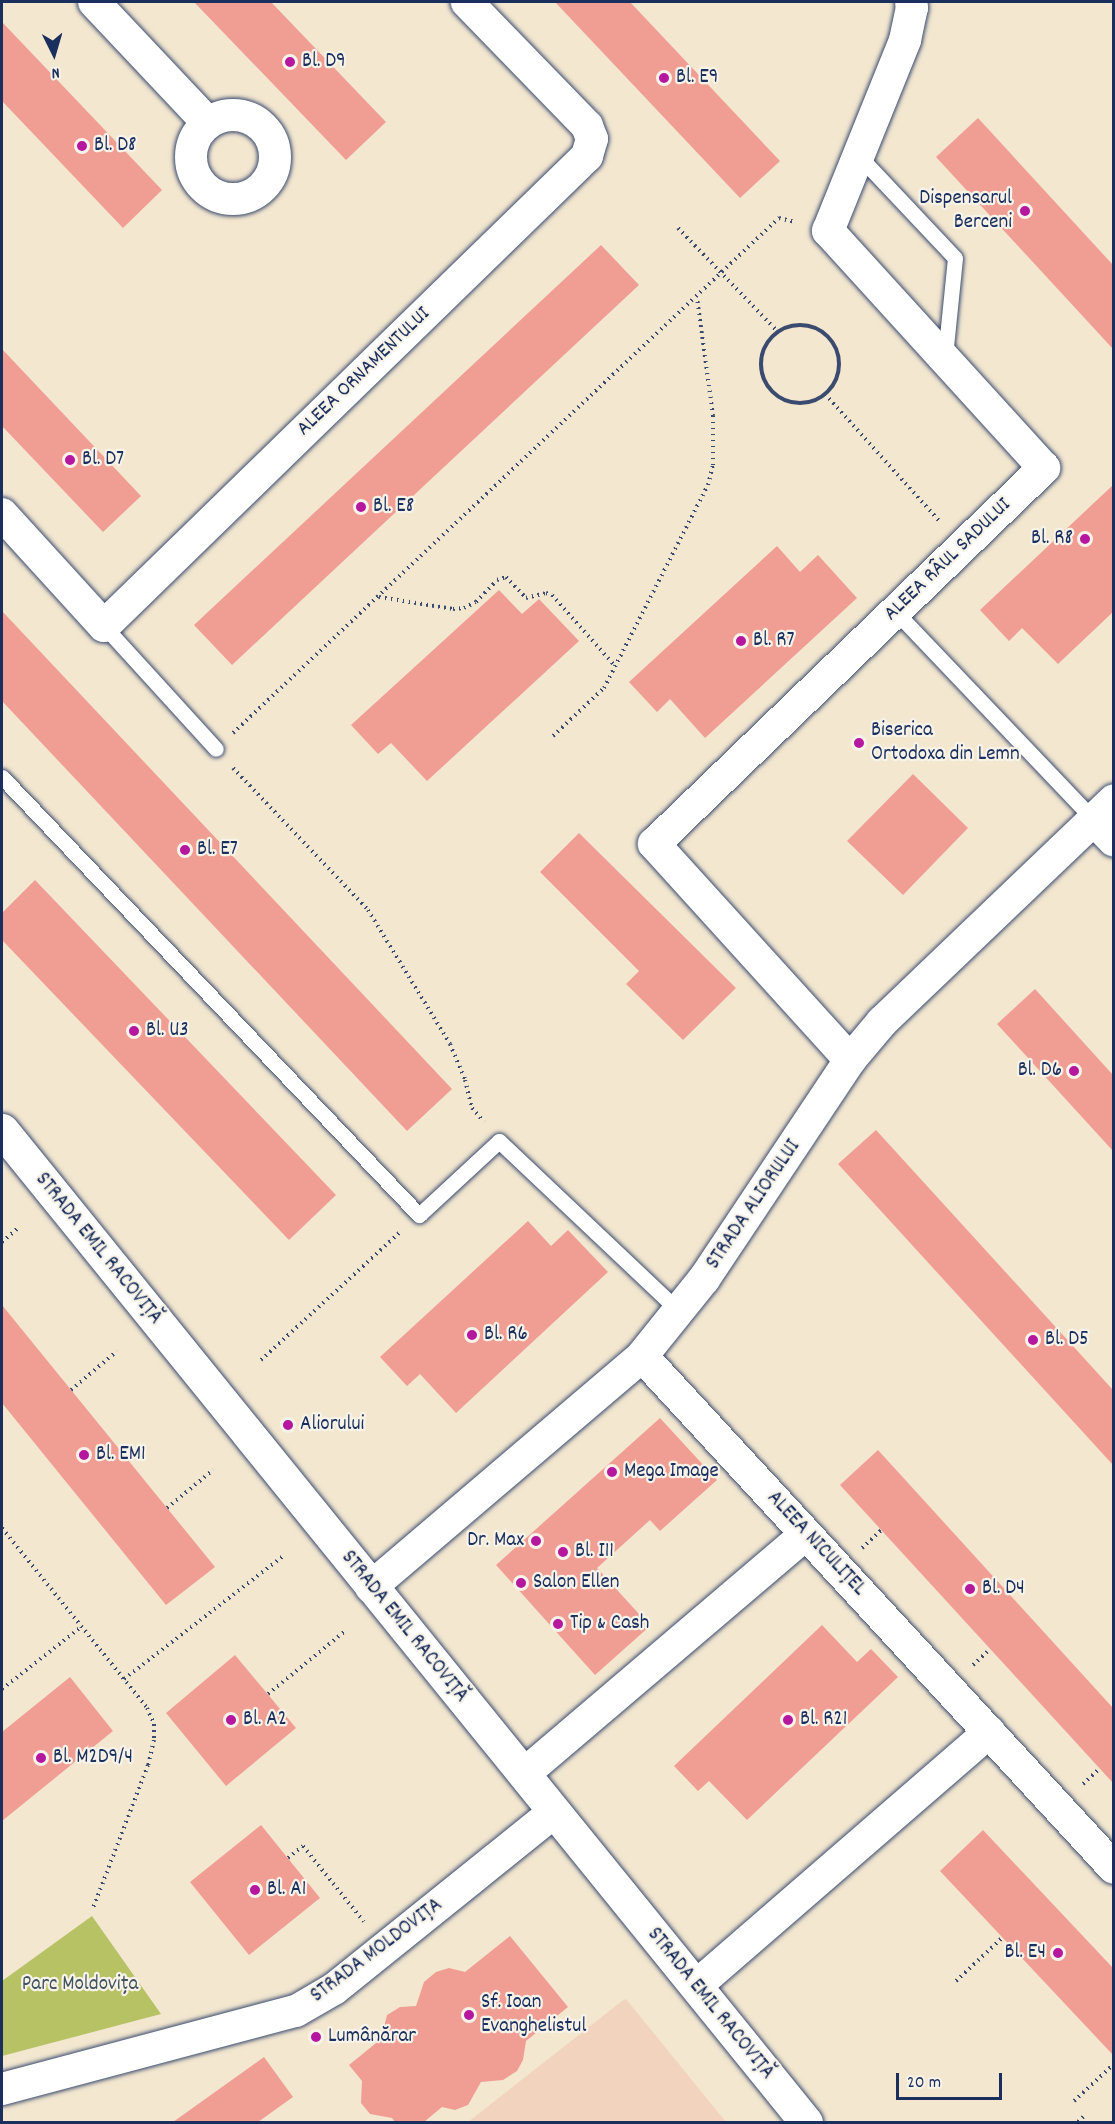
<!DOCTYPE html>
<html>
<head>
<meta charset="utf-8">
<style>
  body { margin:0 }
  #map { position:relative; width:1115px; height:2124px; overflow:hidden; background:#f3e7d0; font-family:Dekko,sans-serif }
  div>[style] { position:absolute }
  .built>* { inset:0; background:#f2d4be }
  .green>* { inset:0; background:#b6c264 }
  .building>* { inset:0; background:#f09e94 }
  .path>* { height:4px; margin-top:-2px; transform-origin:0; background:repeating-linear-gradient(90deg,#3b4b6f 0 1.5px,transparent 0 6px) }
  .path>.ring { margin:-2px; padding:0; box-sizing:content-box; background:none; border:4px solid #3b4b6f; border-radius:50% }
  .roads { filter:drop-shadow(0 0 2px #3b4b6f) drop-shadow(0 0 2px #3b4b6f) }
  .service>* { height:15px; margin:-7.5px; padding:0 7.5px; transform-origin:7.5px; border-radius:7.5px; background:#fff }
  .minor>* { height:32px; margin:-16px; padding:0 16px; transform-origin:16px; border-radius:16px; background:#fff }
  .minor>.ring { margin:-16px; padding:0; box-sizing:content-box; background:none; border:32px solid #fff; border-radius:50% }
  .tertiary>* { height:33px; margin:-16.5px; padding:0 16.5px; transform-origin:16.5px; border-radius:16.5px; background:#fff }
  .dots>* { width:16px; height:16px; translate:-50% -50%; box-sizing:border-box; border:3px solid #f7f3e8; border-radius:50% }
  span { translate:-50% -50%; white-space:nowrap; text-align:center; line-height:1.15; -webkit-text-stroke:4.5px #f7f3e8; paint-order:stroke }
  .poi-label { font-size:21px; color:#1b2f5e }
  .left { translate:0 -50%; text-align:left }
  .right { translate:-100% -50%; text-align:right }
  .street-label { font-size:21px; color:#1b2f5e }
  .park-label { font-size:21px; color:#425460 }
  .frame { position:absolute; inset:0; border:3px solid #1b2f5e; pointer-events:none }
  .north { position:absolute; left:24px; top:24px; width:60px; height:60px; -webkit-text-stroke:4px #f7f3e8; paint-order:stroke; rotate:175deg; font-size:16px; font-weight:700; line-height:24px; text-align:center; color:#1b2f5e }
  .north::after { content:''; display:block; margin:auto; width:21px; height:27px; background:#1b2f5e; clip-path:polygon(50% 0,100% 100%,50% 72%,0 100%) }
  .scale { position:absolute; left:896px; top:2073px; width:106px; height:27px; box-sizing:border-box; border:3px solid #1b2f5e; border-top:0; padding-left:8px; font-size:18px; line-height:21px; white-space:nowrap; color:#1b2f5e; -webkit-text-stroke:4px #f7f3e8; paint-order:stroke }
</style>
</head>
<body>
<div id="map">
  <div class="built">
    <i style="clip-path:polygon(626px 1999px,726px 2122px,468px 2122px,622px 2001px)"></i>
  </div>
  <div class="green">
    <i style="clip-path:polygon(92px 1916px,161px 2014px,2px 2056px,2px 1981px)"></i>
  </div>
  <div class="building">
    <i style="clip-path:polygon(194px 2px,271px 2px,386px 122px,346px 160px)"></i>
    <i style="clip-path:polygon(555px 2px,630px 2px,780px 161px,740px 198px)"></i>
    <i style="clip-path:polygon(2px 22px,162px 190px,123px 228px,2px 101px)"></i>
    <i style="clip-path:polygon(978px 118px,1113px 265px,1113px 349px,936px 157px)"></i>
    <i style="clip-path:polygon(601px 245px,639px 285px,232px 665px,194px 625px)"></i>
    <i style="clip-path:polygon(2px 349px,141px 496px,103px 532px,2px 426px)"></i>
    <i style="clip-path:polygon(1113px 485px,1113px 612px,1058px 664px,1022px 628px,1009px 641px,980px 610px)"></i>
    <i style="clip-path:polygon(777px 546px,800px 572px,818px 555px,857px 598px,705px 738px,670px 699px,657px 712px,629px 682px)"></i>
    <i style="clip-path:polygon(499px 590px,522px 614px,539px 599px,579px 641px,427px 781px,391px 743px,378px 754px,351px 725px)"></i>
    <i style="clip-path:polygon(2px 611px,452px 1089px,407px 1131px,2px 701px)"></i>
    <i style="clip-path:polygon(913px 774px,968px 828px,903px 895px,847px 841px)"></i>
    <i style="clip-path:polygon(579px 833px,736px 988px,683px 1040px,626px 984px,639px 971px,540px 872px)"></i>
    <i style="clip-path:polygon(35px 880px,336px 1195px,289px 1240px,2px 940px,2px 913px)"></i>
    <i style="clip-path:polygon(1035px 989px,1113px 1075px,1113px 1151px,997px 1024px)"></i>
    <i style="clip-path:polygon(876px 1130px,1113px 1390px,1113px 1465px,838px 1164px)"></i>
    <i style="clip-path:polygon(528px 1221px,551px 1246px,568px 1230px,608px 1272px,456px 1413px,420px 1374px,407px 1386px,380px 1357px)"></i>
    <i style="clip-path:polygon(2px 1305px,215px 1567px,166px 1605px,2px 1403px)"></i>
    <i style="clip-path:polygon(660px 1418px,717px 1480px,660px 1531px,650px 1520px,597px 1568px,650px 1626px,595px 1675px,496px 1565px)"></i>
    <i style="clip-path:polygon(878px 1450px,1113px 1708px,1113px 1783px,840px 1485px)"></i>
    <i style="clip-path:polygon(822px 1625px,857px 1662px,871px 1649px,898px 1677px,747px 1820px,709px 1781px,698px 1791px,674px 1766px)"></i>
    <i style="clip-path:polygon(235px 1655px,296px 1728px,226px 1786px,166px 1713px)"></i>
    <i style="clip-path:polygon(70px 1677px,113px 1731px,2px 1821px,2px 1732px)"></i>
    <i style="clip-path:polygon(261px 1825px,320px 1898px,249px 1955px,190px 1882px)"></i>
    <i style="clip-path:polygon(983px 1830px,1113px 1968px,1113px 2055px,940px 1871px)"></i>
    <i style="clip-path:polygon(510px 1936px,568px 2007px,526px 2041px,523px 2060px,517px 2071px,503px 2080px,481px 2082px,468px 2105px,455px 2110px,442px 2107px,424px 2122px,395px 2122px,392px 2118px,370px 2114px,361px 2103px,362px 2081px,349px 2065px,381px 2039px,387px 2015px,400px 2007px,416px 2006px,424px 1982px,436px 1972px,449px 1968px,465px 1972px)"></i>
    <i style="clip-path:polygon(264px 2057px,293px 2097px,258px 2122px,173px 2122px)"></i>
  </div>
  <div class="path">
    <i style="left:678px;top:228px;width:144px;rotate:46.1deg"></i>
    <i class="ring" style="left:761px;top:325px;width:74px;height:74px"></i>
    <i style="left:825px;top:394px;width:173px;rotate:48deg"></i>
    <i style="left:379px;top:597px;width:75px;rotate:9.2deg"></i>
    <i style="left:453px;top:609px;width:11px;rotate:-5deg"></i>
    <i style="left:464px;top:608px;width:13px;rotate:-27deg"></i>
    <i style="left:476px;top:602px;width:30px;rotate:-46deg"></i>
    <i style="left:497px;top:580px;width:9px;rotate:-18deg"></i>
    <i style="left:506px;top:577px;width:29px;rotate:46deg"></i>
    <i style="left:526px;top:598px;width:21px;rotate:-14deg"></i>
    <i style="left:546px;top:593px;width:6px;rotate:18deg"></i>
    <i style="left:552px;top:595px;width:96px;rotate:48.4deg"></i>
    <i style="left:233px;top:733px;width:751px;rotate:-43.33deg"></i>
    <i style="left:779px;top:218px;width:16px;rotate:14deg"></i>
    <i style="left:553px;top:736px;width:70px;rotate:-43.3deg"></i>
    <i style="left:604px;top:688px;width:228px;rotate:-62.9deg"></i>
    <i style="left:708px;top:485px;width:21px;rotate:-76deg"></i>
    <i style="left:713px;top:465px;width:49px;rotate:-90deg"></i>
    <i style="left:713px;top:416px;width:119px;rotate:-97.7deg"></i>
    <i style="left:233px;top:768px;width:196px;rotate:46.4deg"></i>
    <i style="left:368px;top:910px;width:157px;rotate:58.5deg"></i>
    <i style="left:450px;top:1044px;width:39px;rotate:67deg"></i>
    <i style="left:465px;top:1080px;width:29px;rotate:76deg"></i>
    <i style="left:472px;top:1108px;width:18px;rotate:49deg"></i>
    <i style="left:2px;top:1242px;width:20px;rotate:-41deg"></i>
    <i style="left:261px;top:1360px;width:189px;rotate:-42.6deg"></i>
    <i style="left:71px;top:1390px;width:60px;rotate:-40.3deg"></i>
    <i style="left:167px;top:1508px;width:60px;rotate:-39.6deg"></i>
    <i style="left:2px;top:1528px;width:231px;rotate:51.1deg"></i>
    <i style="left:147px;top:1708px;width:17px;rotate:66deg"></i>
    <i style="left:154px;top:1724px;width:16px;rotate:90deg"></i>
    <i style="left:154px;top:1740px;width:26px;rotate:103deg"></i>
    <i style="left:148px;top:1765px;width:153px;rotate:111deg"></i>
    <i style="left:862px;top:1548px;width:26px;rotate:-43deg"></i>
    <i style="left:973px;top:1665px;width:23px;rotate:-43deg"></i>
    <i style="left:124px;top:1679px;width:201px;rotate:-37.7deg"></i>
    <i style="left:2px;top:1689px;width:100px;rotate:-38.1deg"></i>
    <i style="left:268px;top:1694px;width:98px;rotate:-39.2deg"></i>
    <i style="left:1083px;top:1784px;width:23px;rotate:-43deg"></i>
    <i style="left:288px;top:1858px;width:19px;rotate:-39deg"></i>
    <i style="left:303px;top:1846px;width:97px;rotate:51.2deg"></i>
    <i style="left:956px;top:1981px;width:63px;rotate:-43.1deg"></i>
    <i style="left:1074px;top:2101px;width:54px;rotate:-42.8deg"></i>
    <i style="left:1078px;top:2122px;width:11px;rotate:-45deg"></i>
  </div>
  <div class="roads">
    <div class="service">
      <i style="left:858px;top:155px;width:141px;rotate:46.7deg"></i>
      <i style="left:955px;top:258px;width:100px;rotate:95.8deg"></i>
      <i style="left:895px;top:611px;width:287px;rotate:46.4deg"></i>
      <i style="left:104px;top:626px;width:166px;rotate:47.7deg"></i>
      <i style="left:2px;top:777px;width:605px;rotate:46.41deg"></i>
      <i style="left:419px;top:1215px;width:109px;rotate:-42.8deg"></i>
      <i style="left:499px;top:1141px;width:248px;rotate:43.4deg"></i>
    </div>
    <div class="minor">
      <i style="left:94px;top:2px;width:165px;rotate:46.7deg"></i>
      <i class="ring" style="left:191px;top:115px;width:52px;height:52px"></i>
      <i style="left:2px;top:514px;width:151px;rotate:47.7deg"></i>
      <i style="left:104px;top:626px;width:674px;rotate:-44.22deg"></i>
      <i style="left:587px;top:156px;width:18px;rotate:-74deg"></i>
      <i style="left:592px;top:139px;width:14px;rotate:-111deg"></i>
      <i style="left:587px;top:126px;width:173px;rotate:-134.1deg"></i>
      <i style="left:1093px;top:819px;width:30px;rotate:46deg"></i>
      <i style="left:850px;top:1060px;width:292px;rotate:-132.2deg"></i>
      <i style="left:654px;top:844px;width:542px;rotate:-43.95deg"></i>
      <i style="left:1044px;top:468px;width:321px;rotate:-132.3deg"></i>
      <i style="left:828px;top:231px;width:206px;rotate:-68deg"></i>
      <i style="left:905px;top:40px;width:33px;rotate:-78deg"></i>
      <i style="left:912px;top:8px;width:6px;rotate:-99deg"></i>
      <i style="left:642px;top:1356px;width:696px;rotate:47.33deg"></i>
      <i style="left:371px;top:1587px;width:356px;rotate:-40.4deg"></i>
      <i style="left:642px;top:1356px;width:99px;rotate:-51.2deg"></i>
      <i style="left:704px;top:1279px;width:263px;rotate:-56.3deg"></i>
      <i style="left:850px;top:1060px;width:50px;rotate:-49.9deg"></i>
      <i style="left:882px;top:1022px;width:321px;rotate:-43.7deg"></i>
      <i style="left:524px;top:1774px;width:370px;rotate:-40.4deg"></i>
      <i style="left:696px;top:1986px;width:388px;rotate:-40.9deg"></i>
      <i style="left:2px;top:2089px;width:304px;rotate:-14.9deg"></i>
      <i style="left:296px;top:2011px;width:44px;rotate:-30.1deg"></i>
      <i style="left:334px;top:1989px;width:282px;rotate:-38.8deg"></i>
    </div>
    <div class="tertiary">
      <i style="left:2px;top:1130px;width:1277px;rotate:50.98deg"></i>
    </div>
  </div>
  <div class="dots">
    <i style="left:290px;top:62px;background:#b5179e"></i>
    <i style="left:664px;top:78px;background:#b5179e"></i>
    <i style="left:82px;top:146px;background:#b5179e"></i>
    <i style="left:1025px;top:211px;background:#b5179e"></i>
    <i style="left:70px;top:460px;background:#b5179e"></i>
    <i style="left:361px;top:507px;background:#b5179e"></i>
    <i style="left:1085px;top:539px;background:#b5179e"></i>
    <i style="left:741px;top:641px;background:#b5179e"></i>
    <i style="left:859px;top:743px;background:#b5179e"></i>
    <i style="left:185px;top:850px;background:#b5179e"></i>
    <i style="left:134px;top:1031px;background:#b5179e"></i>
    <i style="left:1074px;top:1071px;background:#b5179e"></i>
    <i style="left:472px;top:1335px;background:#b5179e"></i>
    <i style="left:1033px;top:1340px;background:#b5179e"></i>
    <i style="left:288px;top:1425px;background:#b5179e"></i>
    <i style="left:84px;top:1455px;background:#b5179e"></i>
    <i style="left:612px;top:1472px;background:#b5179e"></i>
    <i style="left:536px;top:1541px;background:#b5179e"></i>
    <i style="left:563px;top:1552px;background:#b5179e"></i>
    <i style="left:521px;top:1583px;background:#b5179e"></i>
    <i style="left:970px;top:1589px;background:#b5179e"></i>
    <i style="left:558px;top:1624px;background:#b5179e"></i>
    <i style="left:231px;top:1720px;background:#b5179e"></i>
    <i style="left:788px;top:1720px;background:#b5179e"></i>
    <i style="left:41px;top:1758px;background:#b5179e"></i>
    <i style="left:255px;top:1890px;background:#b5179e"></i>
    <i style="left:1058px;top:1953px;background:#b5179e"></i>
    <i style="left:469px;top:2015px;background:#b5179e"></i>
    <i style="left:316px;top:2037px;background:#b5179e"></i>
  </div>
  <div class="poi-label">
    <span class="left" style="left:302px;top:62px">Bl. D9</span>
    <span class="left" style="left:676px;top:78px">Bl. E9</span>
    <span class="left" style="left:94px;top:146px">Bl. D8</span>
    <span class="right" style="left:1012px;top:211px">Dispensarul<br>Berceni</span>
    <span class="left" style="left:82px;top:460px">Bl. D7</span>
    <span class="left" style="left:373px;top:507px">Bl. E8</span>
    <span class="right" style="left:1073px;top:539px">Bl. R8</span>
    <span class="left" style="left:753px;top:641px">Bl. R7</span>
    <span class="left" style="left:871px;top:743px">Biserica<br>Ortodoxa din Lemn</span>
    <span class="left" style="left:197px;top:850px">Bl. E7</span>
    <span class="left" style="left:146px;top:1031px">Bl. U3</span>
    <span class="right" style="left:1062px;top:1071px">Bl. D6</span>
    <span class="left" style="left:484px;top:1335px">Bl. R6</span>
    <span class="left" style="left:1045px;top:1340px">Bl. D5</span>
    <span class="left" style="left:300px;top:1425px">Aliorului</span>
    <span class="left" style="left:96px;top:1455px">Bl. EM1</span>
    <span class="left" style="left:624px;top:1472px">Mega Image</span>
    <span class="right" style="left:524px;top:1541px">Dr. Max</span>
    <span class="left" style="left:575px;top:1552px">Bl. I11</span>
    <span class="left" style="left:533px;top:1583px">Salon Ellen</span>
    <span class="left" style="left:982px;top:1589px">Bl. D4</span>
    <span class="left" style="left:570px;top:1624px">Tip &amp; Cash</span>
    <span class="left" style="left:243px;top:1720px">Bl. A2</span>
    <span class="left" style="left:800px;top:1720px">Bl. R21</span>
    <span class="left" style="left:53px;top:1758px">Bl. M2D9/4</span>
    <span class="left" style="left:267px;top:1890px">Bl. A1</span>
    <span class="right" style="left:1046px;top:1953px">Bl. E4</span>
    <span class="left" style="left:481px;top:2015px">Sf. Ioan<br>Evanghelistul</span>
    <span class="left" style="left:328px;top:2037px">Lumânărar</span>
  </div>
  <div class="street-label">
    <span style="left:364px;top:372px;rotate:-44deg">ALEEA ORNAMENTULUI</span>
    <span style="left:948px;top:560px;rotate:-44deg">ALEEA RÂUL SADULUI</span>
    <span style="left:754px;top:1205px;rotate:-56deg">STRADA ALIORULUI</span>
    <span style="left:98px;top:1249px;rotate:51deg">STRADA EMIL RACOVIȚĂ</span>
    <span style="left:816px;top:1544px;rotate:47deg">ALEEA NICULIȚEL</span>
    <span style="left:404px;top:1627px;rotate:51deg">STRADA EMIL RACOVIȚĂ</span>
    <span style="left:377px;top:1951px;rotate:-37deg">STRADA MOLDOVIȚA</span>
    <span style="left:710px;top:2004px;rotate:51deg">STRADA EMIL RACOVIȚĂ</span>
  </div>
  <div class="park-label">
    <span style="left:80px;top:1985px">Parc Moldovița</span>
  </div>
  <div class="frame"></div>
  <div class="north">N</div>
  <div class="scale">20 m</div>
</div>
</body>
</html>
